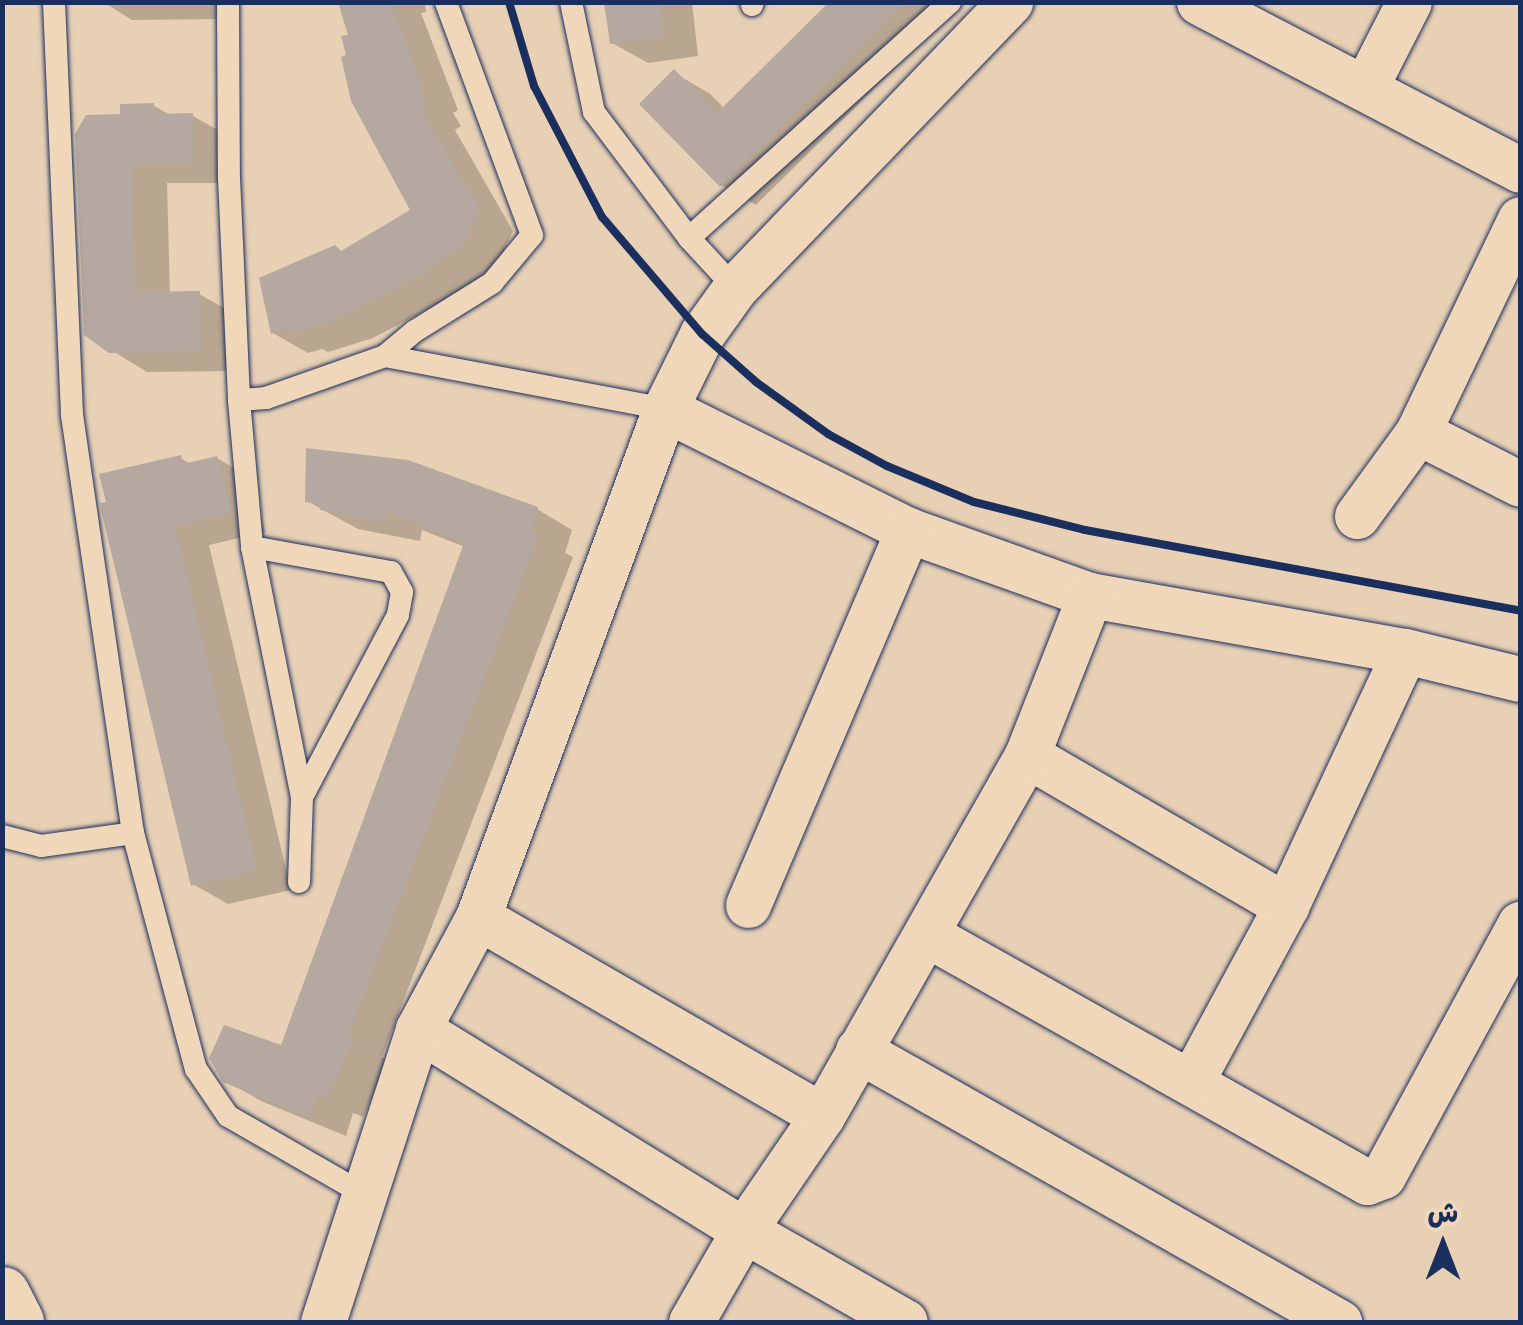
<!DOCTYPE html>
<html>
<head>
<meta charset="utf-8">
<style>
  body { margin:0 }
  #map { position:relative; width:1523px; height:1325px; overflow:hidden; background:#e8d0b5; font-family:Kalam,"Playpen Sans Arabic",sans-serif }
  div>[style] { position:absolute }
  .shadow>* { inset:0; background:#0003 }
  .building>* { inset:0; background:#b5a8a0 }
  .roads { filter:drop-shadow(0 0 2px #1b2f5e) drop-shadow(0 0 2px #1b2f5e) }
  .service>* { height:22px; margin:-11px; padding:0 11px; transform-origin:11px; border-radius:11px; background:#f1d7b9 }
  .minor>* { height:45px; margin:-22.5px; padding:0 22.5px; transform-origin:22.5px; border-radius:22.5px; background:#f1d7b9 }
  .secondary>* { height:55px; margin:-27.5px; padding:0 27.5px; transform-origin:27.5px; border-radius:27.5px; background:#f1d7b9 }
  .rail>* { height:8px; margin:-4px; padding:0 4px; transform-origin:4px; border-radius:4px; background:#1b2f5e }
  span { translate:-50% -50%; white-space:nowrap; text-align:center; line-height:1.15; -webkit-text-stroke:9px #f1d7b9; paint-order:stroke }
  .frame { position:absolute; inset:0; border:5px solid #1b2f5e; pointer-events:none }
  .north { position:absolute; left:1393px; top:1195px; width:100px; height:100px; -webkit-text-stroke:8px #f1d7b9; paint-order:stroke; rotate:0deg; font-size:28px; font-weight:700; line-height:40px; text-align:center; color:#1b2f5e }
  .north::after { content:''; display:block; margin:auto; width:35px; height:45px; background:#1b2f5e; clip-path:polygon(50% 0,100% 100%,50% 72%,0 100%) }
</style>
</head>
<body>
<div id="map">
  <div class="shadow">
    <i style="clip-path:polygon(103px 2px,221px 2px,221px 19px,132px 20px)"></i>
    <i style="clip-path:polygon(340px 2px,425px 2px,426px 12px,421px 13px,458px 110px,453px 113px,461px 126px,455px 130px,513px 231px,497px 266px,455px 295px,373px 338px,328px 352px,322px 349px,308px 353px,273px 333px,343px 253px,413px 211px,349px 56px,352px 37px)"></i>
    <i style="clip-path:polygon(607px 2px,692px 2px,698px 56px,648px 63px,612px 43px)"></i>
    <i style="clip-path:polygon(833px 2px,962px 2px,756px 205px,721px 185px,674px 73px,709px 93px,725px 109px)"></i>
    <i style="clip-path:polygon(154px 106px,172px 116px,193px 116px,228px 136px,229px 183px,167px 183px,170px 294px,199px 294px,235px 314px,236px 371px,147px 372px,111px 350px,122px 116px)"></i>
    <i style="clip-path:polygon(180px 458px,191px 464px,217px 458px,252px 479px,265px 532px,209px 545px,291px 890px,228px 904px,193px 884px,104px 514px)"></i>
    <i style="clip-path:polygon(307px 501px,537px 509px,572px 530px,565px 553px,573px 557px,382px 1057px,388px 1061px,363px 1117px,353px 1113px,346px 1136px,261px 1101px,225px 1080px,283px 1049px,465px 547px,422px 530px,420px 541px,358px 529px)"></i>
  </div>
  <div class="building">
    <i style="clip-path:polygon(338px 2px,390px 2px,424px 90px,419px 92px,427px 106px,421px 109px,479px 209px,462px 246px,419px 276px,337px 319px,290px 334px,288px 329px,271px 334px,259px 278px,335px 245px,341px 251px,410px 210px,351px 101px,341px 57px,346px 55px,341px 36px,348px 35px)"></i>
    <i style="clip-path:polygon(604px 2px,660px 2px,664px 37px,610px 44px)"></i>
    <i style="clip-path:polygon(829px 2px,907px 2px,720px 187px,639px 104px,674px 69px,717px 113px)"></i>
    <i style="clip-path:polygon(154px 103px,154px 114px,193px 113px,194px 164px,132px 164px,135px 292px,200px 291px,201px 352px,109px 353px,84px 335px,75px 134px,86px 115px,120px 114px,120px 104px)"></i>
    <i style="clip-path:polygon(306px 448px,408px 460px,538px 507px,531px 532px,539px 534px,348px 1035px,354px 1039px,327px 1099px,317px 1095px,310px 1118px,223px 1082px,209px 1058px,224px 1025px,281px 1045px,464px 543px,387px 512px,385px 522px,320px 510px,319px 504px,305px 502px)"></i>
    <i style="clip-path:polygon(181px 455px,183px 464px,217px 456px,231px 512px,175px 526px,257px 870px,191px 886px,102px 514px,100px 503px,106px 502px,99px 474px)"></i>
  </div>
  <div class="roads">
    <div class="service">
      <i style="left:54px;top:2px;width:413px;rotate:87.5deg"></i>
      <i style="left:72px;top:415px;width:422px;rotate:81.7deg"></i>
      <i style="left:133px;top:833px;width:244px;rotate:75.1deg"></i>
      <i style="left:196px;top:1069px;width:57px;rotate:55.8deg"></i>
      <i style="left:228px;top:1116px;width:155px;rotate:29.9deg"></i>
      <i style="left:228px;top:2px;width:176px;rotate:89.7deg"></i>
      <i style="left:229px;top:178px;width:222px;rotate:87.4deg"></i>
      <i style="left:239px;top:400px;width:148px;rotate:84.9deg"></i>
      <i style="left:252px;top:547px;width:255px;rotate:78.7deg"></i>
      <i style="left:302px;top:797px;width:85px;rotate:92deg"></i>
      <i style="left:571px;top:2px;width:112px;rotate:78.2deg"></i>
      <i style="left:594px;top:112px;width:158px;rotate:53deg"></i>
      <i style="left:689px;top:238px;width:68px;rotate:47.4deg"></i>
      <i style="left:752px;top:5px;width:3px;rotate:-72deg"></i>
      <i style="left:689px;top:238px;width:352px;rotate:-42.1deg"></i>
      <i style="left:385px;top:356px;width:39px;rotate:-40deg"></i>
      <i style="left:415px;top:331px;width:91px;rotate:-31.9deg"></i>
      <i style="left:492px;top:283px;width:62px;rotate:-50.2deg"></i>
      <i style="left:532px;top:235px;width:248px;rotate:-110.3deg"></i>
      <i style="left:239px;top:400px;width:27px;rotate:-4deg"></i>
      <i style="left:266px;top:398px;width:126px;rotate:-19.4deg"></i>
      <i style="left:385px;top:356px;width:285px;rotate:10.7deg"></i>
      <i style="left:252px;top:547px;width:141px;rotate:10.2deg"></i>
      <i style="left:391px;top:572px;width:23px;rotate:61deg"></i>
      <i style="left:402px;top:592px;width:23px;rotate:100deg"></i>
      <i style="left:398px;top:615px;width:206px;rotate:117.8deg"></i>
      <i style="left:2px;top:836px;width:40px;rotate:14.4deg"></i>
      <i style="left:41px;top:846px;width:93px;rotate:-8deg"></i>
    </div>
    <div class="minor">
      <i style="left:1199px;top:2px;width:362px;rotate:27.6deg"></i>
      <i style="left:1366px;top:86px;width:94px;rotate:-62.9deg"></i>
      <i style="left:665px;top:409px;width:271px;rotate:26.5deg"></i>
      <i style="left:908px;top:530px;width:193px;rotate:19.7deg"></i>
      <i style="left:1090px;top:595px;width:320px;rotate:10.1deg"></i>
      <i style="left:1405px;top:651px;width:118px;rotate:13.7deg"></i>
      <i style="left:1418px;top:432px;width:236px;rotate:-64.4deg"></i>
      <i style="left:1357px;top:516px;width:104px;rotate:-54deg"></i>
      <i style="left:1418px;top:432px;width:114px;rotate:27deg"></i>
      <i style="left:1027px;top:755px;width:300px;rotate:30.2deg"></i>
      <i style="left:748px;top:905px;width:408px;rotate:-66.9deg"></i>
      <i style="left:478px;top:917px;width:397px;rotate:30deg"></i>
      <i style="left:926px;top:934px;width:506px;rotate:29.35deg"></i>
      <i style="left:1367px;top:1182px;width:17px;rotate:-21deg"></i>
      <i style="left:1383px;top:1176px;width:287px;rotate:-61.5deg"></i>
      <i style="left:418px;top:1029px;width:383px;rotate:31.7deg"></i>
      <i style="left:744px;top:1230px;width:185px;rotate:29.7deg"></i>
      <i style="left:858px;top:1050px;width:553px;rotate:29.49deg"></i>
      <i style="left:1191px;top:1082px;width:200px;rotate:-61.6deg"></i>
      <i style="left:1286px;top:906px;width:281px;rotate:-65deg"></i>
      <i style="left:323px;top:1322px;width:308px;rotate:-72deg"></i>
      <i style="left:418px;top:1029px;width:127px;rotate:-61.8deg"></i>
      <i style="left:478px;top:917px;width:541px;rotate:-69.79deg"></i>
      <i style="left:665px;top:409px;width:84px;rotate:-63.7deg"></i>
      <i style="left:702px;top:334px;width:57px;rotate:-54.3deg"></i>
      <i style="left:735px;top:288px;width:397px;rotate:-46.1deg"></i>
      <i style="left:691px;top:1322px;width:106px;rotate:-60.1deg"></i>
      <i style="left:744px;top:1230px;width:138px;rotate:-55.6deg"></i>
      <i style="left:822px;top:1116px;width:415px;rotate:-60.4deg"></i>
      <i style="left:1027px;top:755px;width:172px;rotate:-68.5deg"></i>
    </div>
    <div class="secondary">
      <i style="left:2px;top:1294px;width:31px;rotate:63deg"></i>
    </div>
  </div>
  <div class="rail">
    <i style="left:509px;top:2px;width:88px;rotate:73.4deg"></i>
    <i style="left:534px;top:86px;width:148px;rotate:62.6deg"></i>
    <i style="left:602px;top:217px;width:154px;rotate:49.5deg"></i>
    <i style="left:702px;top:334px;width:72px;rotate:41.6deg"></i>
    <i style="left:756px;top:382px;width:89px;rotate:35.8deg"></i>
    <i style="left:828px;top:434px;width:67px;rotate:28.5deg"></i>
    <i style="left:887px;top:466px;width:94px;rotate:22.5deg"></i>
    <i style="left:974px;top:502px;width:114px;rotate:14.2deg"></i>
    <i style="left:1085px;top:530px;width:442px;rotate:10.5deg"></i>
  </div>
  <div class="frame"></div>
  <div class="north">ش</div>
</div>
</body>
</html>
